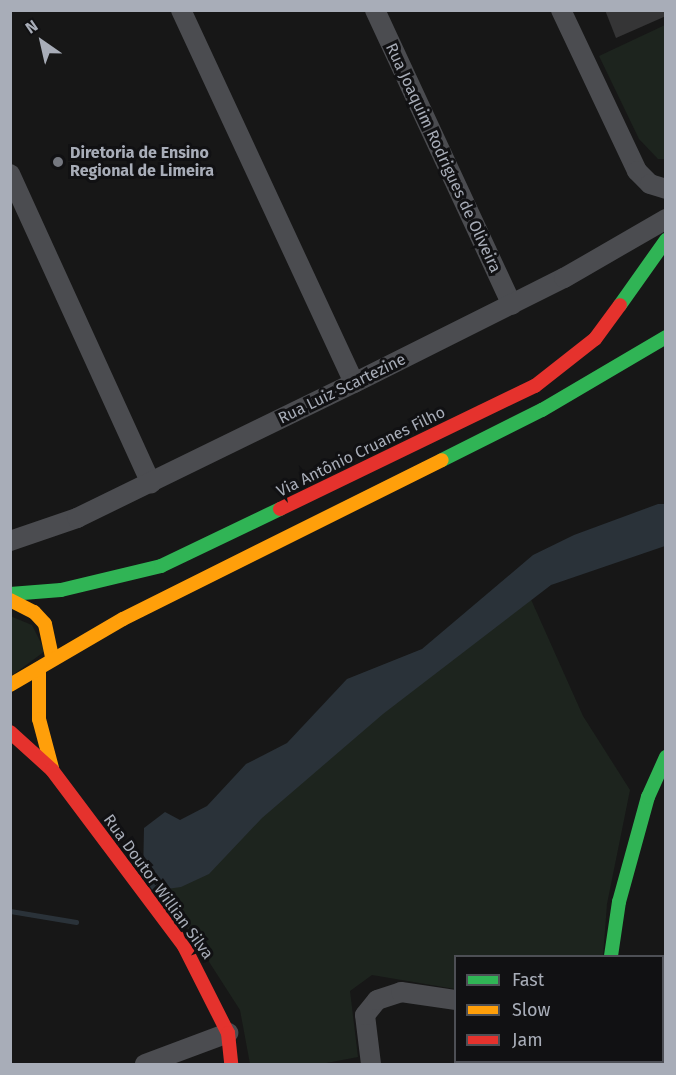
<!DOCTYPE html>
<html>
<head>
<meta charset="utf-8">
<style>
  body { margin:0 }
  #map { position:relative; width:676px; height:1075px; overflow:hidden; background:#171717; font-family:"Fira Sans",sans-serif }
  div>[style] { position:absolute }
  .green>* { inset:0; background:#1d241e }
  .water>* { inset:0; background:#2a3239 }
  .stream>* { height:5px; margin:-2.5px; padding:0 2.5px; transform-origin:2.5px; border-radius:2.5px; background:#2a3239 }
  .building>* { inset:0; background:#353536 }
  .street>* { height:20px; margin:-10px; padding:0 10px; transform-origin:10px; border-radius:10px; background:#4b4c50 }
  .fast>* { height:14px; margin:-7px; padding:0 7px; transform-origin:7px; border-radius:7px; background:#30b455 }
  .slow>* { height:14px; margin:-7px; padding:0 7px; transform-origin:7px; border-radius:7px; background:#ff9f0a }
  .jam>* { height:14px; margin:-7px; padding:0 7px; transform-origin:7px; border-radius:7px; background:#e5322d }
  .dots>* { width:16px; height:16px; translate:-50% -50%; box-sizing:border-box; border:3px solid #111113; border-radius:50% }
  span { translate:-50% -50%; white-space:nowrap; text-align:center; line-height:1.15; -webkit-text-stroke:6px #111113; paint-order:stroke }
  .poi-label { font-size:16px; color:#a8adb8; font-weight:700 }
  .left { translate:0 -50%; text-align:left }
  .street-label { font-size:16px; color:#a8adb8 }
  .frame { position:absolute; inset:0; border:12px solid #a8adb8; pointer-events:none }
  .legend { position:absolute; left:454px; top:955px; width:210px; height:108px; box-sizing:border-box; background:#111113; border:2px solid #4d4f55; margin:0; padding:8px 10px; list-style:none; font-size:18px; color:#a8adb8 }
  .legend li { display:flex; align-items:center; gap:12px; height:30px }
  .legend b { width:30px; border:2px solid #4d4f55 }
  .north { position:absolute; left:12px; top:12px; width:60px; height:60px; -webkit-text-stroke:4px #111113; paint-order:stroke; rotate:326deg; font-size:16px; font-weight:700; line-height:24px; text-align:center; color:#a8adb8 }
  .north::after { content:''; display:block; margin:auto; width:21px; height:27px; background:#a8adb8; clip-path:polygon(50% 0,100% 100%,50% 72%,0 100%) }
</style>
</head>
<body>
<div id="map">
  <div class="green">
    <i style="clip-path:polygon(665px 25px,666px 159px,658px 159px,639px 139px,599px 56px)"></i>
    <i style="clip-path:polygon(529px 595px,583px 716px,630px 790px,607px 904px,603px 956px,456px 956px,455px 989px,372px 975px,350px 991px,358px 1057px,321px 1064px,250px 1064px,240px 1010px,159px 884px)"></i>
    <i style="clip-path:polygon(10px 616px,32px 625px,45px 651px,10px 677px)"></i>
  </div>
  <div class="water">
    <i style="clip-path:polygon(658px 504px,665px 504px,665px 546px,551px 585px,383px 714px,262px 818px,209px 874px,181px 887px,153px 891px,143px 876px,144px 828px,165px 812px,180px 820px,207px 806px,246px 764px,287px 743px,347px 679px,422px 649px,533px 555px,574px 535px)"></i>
  </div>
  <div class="stream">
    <i style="left:10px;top:911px;width:67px;rotate:9.5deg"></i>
  </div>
  <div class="building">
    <i style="clip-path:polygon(605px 10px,666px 10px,666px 16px,616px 38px)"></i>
  </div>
  <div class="street">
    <i style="left:181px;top:10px;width:411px;rotate:65.1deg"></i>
    <i style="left:375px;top:10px;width:325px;rotate:65.1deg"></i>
    <i style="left:561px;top:10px;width:178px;rotate:64.7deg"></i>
    <i style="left:637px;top:171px;width:18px;rotate:45deg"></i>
    <i style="left:650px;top:184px;width:17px;rotate:17deg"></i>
    <i style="left:10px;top:174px;width:340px;rotate:65.5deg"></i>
    <i style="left:10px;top:541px;width:71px;rotate:-18.9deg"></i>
    <i style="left:77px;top:518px;width:308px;rotate:-26deg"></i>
    <i style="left:354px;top:383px;width:235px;rotate:-26.6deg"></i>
    <i style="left:564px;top:278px;width:118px;rotate:-30deg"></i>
    <i style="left:145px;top:1064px;width:89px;rotate:-20.5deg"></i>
    <i style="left:371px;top:1064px;width:49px;rotate:-97deg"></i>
    <i style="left:365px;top:1015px;width:19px;rotate:-51deg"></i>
    <i style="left:377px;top:1000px;width:25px;rotate:-18deg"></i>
    <i style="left:401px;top:992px;width:56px;rotate:8.3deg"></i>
  </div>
  <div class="fast">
    <i style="left:620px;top:305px;width:80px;rotate:-54.7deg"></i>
    <i style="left:442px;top:460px;width:112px;rotate:-26.6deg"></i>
    <i style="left:542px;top:410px;width:144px;rotate:-30.5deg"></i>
    <i style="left:10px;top:594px;width:51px;rotate:-4.5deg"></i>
    <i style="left:61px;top:590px;width:103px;rotate:-13.5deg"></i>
    <i style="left:161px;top:566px;width:132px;rotate:-25.6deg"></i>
    <i style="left:611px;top:956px;width:55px;rotate:-81.6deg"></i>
    <i style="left:619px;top:902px;width:109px;rotate:-74.6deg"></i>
    <i style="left:648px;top:797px;width:44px;rotate:-65.8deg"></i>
    <i style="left:656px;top:1062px;width:3px;rotate:45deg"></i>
  </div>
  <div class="slow">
    <i style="left:10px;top:600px;width:27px;rotate:27deg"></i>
    <i style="left:34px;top:612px;width:16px;rotate:47deg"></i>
    <i style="left:45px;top:624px;width:33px;rotate:78deg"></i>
    <i style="left:39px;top:671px;width:48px;rotate:90deg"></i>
    <i style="left:39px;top:719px;width:51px;rotate:75.1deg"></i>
    <i style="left:10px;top:685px;width:131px;rotate:-30.3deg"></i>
    <i style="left:123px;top:619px;width:356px;rotate:-26.5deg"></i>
    <i style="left:615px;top:1064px;width:4px;rotate:-27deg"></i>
  </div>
  <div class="jam">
    <i style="left:280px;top:509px;width:283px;rotate:-25.8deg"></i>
    <i style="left:535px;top:386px;width:76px;rotate:-38.1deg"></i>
    <i style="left:595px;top:339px;width:42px;rotate:-53.7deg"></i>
    <i style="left:10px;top:732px;width:57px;rotate:42.1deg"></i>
    <i style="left:52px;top:770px;width:220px;rotate:53.1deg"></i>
    <i style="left:184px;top:946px;width:97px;rotate:63.2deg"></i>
    <i style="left:228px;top:1033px;width:31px;rotate:84deg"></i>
    <i style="left:561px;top:1064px;width:3px;rotate:-45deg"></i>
  </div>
  <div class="dots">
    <i style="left:58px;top:162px;background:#757880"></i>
  </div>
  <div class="poi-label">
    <span class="left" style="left:70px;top:162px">Diretoria de Ensino<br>Regional de Limeira</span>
  </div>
  <div class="street-label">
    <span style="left:443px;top:158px;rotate:65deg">Rua Joaquim Rodrigues de Oliveira</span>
    <span style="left:342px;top:389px;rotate:-26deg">Rua Luiz Scartezine</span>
    <span style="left:361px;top:452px;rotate:-26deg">Via Antônio Cruanes Filho</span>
    <span style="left:158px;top:887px;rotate:54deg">Rua Doutor Willian Silva</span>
  </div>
  <div class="frame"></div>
  <ul class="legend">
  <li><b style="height:8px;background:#30b455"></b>Fast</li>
  <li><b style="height:8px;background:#ff9f0a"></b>Slow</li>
  <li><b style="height:8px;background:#e5322d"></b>Jam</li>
  </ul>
  <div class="north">N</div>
</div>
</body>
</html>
